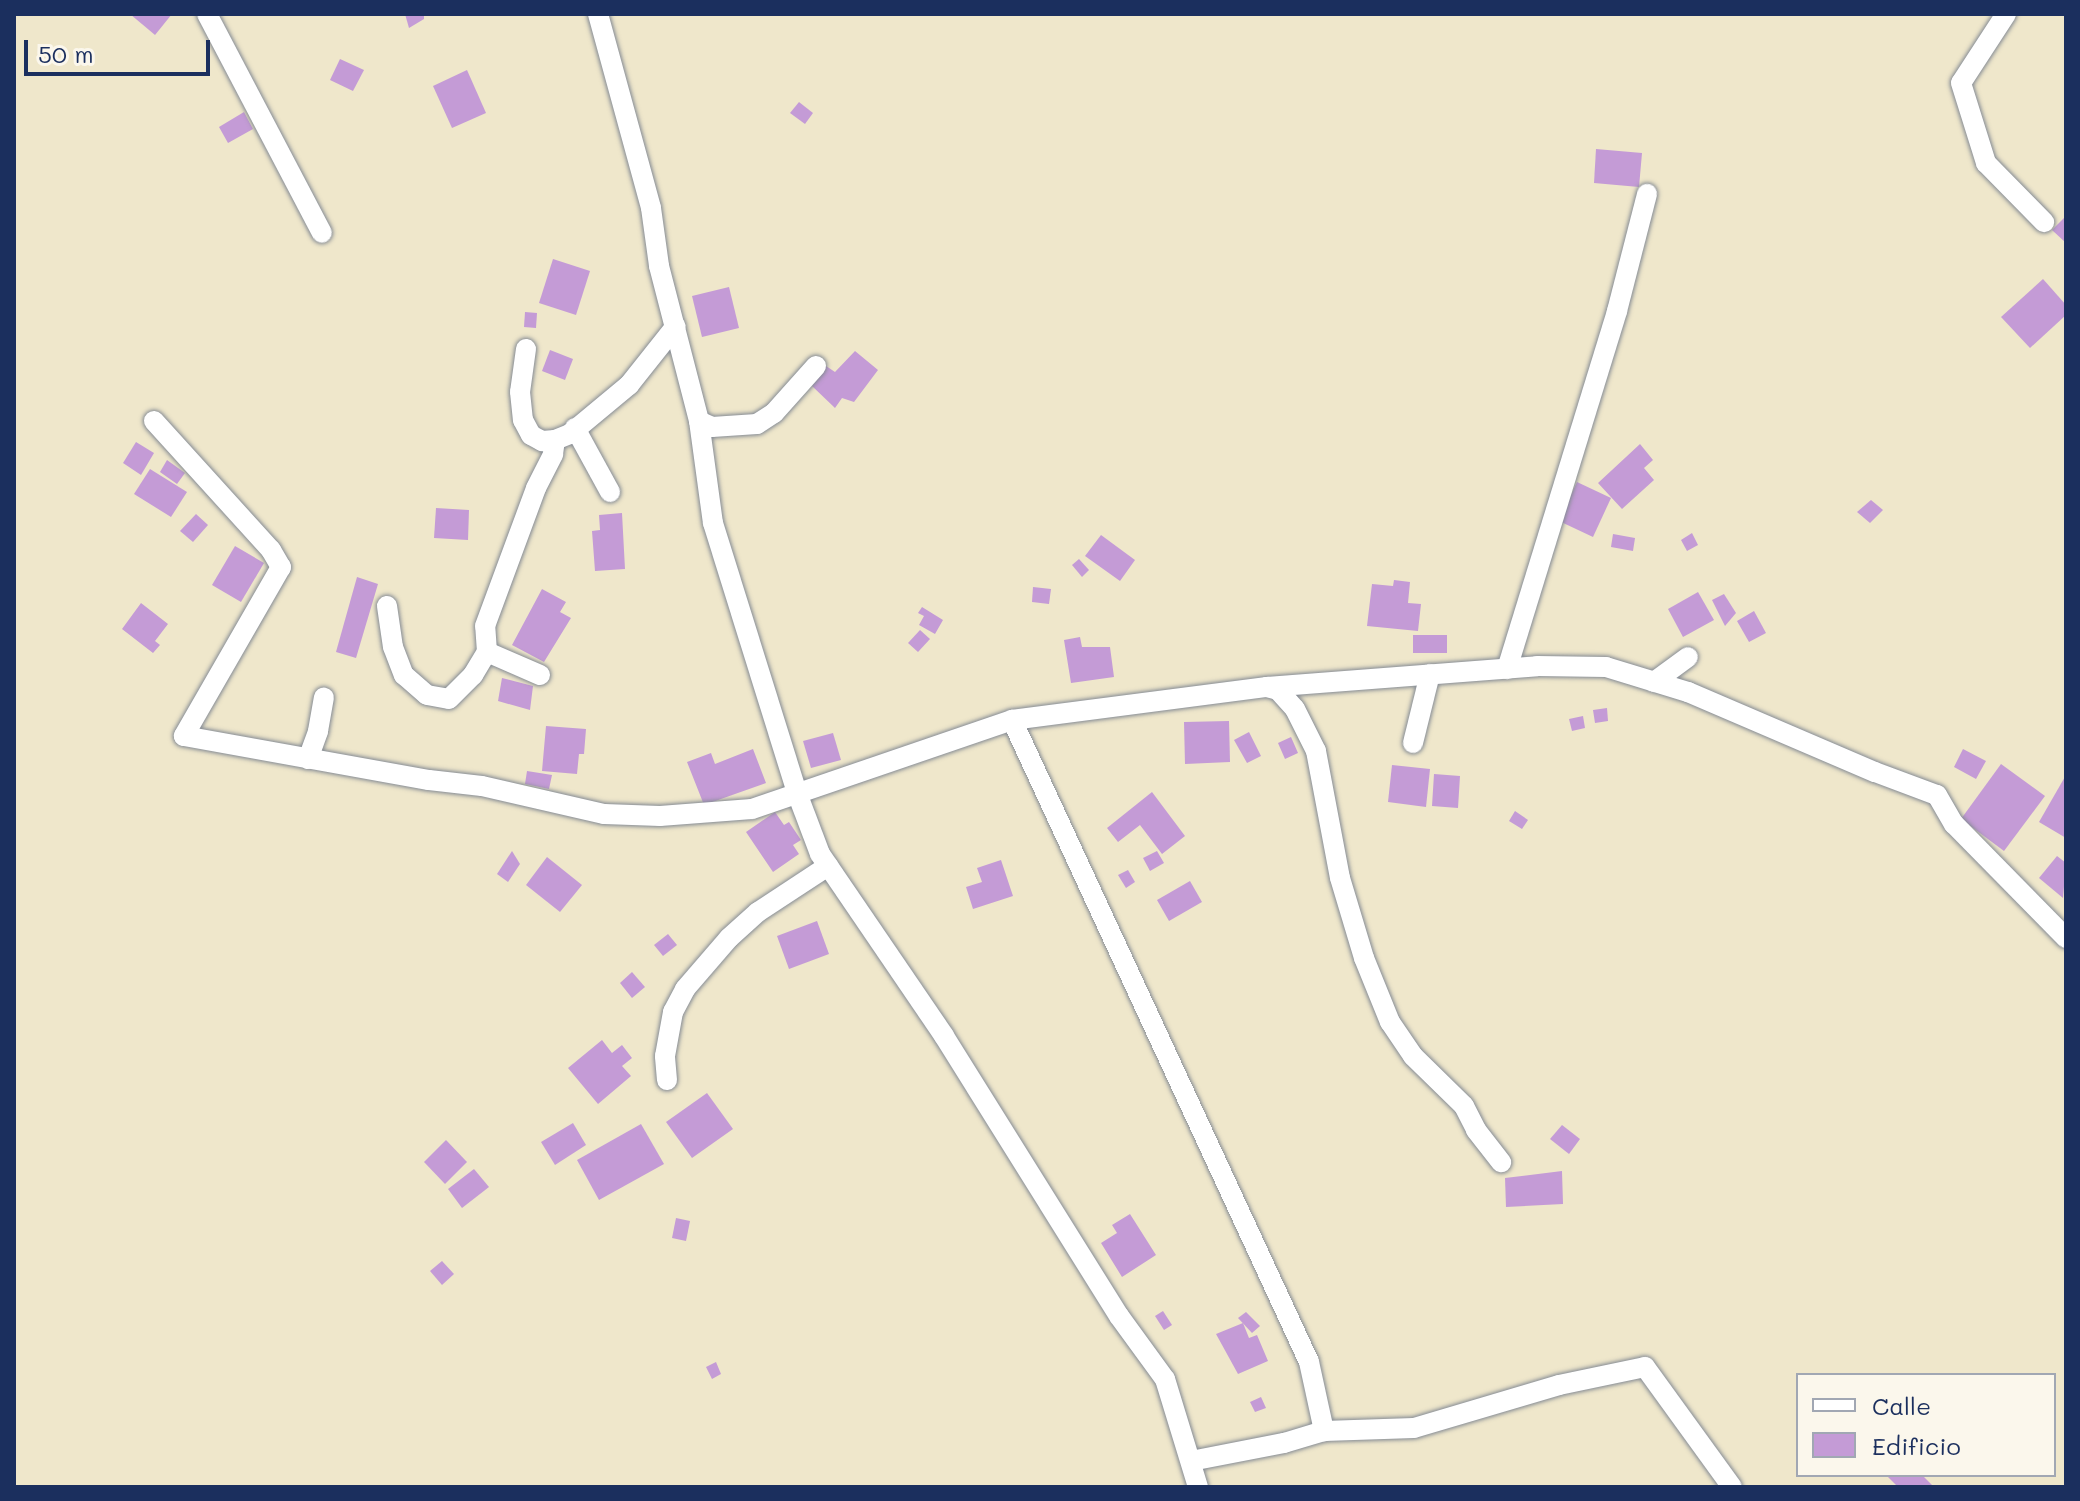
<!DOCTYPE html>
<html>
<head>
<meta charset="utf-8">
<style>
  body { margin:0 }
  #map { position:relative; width:2080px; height:1501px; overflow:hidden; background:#efe7cb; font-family:Mali,sans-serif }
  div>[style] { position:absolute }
  .building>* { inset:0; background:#c49bd6 }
  .roads { filter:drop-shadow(0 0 2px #858b94) drop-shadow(0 0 2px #858b94) }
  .street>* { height:20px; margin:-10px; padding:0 10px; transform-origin:10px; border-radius:10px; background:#fff }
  span { translate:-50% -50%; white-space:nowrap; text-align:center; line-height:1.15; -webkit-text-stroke:7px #fbf7ec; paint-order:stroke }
  .frame { position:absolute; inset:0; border:16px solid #1b2f5e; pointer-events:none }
  .legend { position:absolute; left:1796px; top:1373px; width:260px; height:104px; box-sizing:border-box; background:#fbf7ec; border:2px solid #a1a7b3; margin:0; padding:10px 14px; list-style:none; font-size:24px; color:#1b2f5e }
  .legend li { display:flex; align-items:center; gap:16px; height:40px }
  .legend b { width:40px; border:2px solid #a1a7b3 }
  .scale { position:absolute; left:24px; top:40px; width:186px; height:36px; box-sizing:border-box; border:4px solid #1b2f5e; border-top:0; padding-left:10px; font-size:24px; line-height:28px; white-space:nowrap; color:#1b2f5e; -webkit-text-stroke:6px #fbf7ec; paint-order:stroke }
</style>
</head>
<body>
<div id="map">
  <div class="building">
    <i style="clip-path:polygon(130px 14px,172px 14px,155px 35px)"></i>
    <i style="clip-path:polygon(405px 14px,424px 14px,424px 19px,409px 28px)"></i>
    <i style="clip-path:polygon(340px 59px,364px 70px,353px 91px,330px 80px)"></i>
    <i style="clip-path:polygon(467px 70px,486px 113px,452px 128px,433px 86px)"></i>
    <i style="clip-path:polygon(799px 102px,813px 113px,805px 124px,790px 113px)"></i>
    <i style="clip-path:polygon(244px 112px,253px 129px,228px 143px,219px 127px)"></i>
    <i style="clip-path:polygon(1596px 149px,1642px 153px,1639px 187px,1594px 183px)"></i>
    <i style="clip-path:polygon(2066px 216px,2066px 243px,2052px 230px)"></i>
    <i style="clip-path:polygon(553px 259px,590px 271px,576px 315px,539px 303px)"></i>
    <i style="clip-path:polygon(2043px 279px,2066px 305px,2066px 315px,2030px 348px,2001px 317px)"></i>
    <i style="clip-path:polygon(729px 287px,739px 328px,702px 337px,692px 296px)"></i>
    <i style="clip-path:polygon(525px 312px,537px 313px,536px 328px,524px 327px)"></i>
    <i style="clip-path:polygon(550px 350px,573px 359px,565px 380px,542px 371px)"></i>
    <i style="clip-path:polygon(855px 351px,878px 370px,854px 402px,842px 398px,835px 408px,812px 386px,826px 366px,835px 372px)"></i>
    <i style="clip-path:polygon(136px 442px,154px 453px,141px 475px,123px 463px)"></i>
    <i style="clip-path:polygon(1640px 444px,1653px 460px,1644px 468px,1654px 480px,1622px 509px,1598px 483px)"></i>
    <i style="clip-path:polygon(167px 460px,185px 473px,177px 484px,160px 472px)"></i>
    <i style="clip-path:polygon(150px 469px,187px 492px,171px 517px,134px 494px)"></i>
    <i style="clip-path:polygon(1577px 482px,1611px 498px,1593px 537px,1559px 521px)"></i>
    <i style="clip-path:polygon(1871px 500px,1883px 510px,1870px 523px,1857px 512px)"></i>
    <i style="clip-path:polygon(436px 508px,469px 510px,468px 540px,434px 538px)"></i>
    <i style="clip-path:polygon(622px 513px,625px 569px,595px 571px,592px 531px,600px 530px,599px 515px)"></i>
    <i style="clip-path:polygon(196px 514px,208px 525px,193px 542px,180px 531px)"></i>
    <i style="clip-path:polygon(1692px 533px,1698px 545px,1687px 551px,1681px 540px)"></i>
    <i style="clip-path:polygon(1613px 534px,1635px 538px,1633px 551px,1611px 547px)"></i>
    <i style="clip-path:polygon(1101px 535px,1135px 560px,1120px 581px,1085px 556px)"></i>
    <i style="clip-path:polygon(235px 546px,264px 563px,241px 602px,212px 585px)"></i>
    <i style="clip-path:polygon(1079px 559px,1089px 570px,1082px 577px,1072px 565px)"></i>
    <i style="clip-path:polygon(357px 577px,378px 584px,356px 658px,336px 652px)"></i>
    <i style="clip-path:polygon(1394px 580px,1410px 582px,1408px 603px,1421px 604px,1418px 631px,1367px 626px,1372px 584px,1393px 586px)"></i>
    <i style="clip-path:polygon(1033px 587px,1051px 589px,1049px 604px,1032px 602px)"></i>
    <i style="clip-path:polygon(542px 589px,566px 602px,560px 612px,571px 618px,544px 662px,512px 645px)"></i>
    <i style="clip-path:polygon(1698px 592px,1714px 620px,1683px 637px,1668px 609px)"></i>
    <i style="clip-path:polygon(1724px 594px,1736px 613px,1725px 626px,1712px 600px)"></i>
    <i style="clip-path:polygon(141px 603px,168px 624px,155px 641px,160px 645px,153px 653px,122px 629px)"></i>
    <i style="clip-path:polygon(922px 607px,943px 620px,935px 634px,919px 625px,924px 616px,918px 613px)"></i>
    <i style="clip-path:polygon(1754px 611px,1766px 633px,1749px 642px,1737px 621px)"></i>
    <i style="clip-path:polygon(920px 630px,930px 639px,918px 652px,908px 643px)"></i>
    <i style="clip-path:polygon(1413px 635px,1447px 635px,1447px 653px,1413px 653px)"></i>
    <i style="clip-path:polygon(1080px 637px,1082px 647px,1110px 647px,1114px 677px,1071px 683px,1064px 640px)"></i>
    <i style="clip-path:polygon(502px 678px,533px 686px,530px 710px,498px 701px)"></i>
    <i style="clip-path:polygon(1607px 708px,1608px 721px,1595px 723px,1593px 710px)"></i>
    <i style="clip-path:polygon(1583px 716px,1585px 728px,1572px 731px,1569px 719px)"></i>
    <i style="clip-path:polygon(1229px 721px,1230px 762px,1185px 764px,1184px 722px)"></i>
    <i style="clip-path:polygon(546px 726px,586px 729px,584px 754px,579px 754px,577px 774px,542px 771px)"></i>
    <i style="clip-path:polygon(1249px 732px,1261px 756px,1247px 763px,1234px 740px)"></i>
    <i style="clip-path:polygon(833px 733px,841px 760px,811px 768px,803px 741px)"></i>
    <i style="clip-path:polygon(1291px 737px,1298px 753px,1285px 759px,1278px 743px)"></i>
    <i style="clip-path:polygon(753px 749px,766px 783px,704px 805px,687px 762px,711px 753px,715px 764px)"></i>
    <i style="clip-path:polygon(1963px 749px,1986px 761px,1976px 779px,1954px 767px)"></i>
    <i style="clip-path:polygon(2001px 764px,2045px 796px,2004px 851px,1961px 819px)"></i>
    <i style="clip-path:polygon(1392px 765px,1430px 769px,1426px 807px,1388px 802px)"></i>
    <i style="clip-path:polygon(527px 771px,552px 775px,549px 789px,525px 784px)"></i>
    <i style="clip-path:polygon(1434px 774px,1460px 776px,1458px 808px,1432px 806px)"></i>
    <i style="clip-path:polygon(2066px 775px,2066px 838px,2039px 822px)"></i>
    <i style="clip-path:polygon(1152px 792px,1185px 836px,1162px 854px,1140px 825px,1118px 842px,1107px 828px)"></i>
    <i style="clip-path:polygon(1515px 811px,1528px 820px,1522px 829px,1509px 821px)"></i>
    <i style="clip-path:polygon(775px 812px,784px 825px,789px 822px,801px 840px,793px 845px,799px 854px,773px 872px,746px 832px)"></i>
    <i style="clip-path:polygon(512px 851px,520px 864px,508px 882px,497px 874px)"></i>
    <i style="clip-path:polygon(1157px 851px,1164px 863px,1150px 871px,1143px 858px)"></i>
    <i style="clip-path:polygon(2057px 856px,2066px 863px,2063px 898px,2039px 878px)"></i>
    <i style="clip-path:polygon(547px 857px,582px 885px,560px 912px,526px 885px)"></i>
    <i style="clip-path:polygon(1001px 860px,1013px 896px,973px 909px,966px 887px,982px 882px,977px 868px)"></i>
    <i style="clip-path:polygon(1128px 870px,1135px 882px,1126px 888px,1118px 875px)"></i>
    <i style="clip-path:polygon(1190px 881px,1202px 902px,1169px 921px,1157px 900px)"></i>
    <i style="clip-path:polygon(817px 921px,829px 954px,789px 969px,777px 936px)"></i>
    <i style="clip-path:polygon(668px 934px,677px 945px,663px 956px,654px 945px)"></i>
    <i style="clip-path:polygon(632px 972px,645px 987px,632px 998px,620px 983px)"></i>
    <i style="clip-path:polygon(602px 1040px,612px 1053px,622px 1045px,632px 1058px,622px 1066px,631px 1076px,598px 1104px,568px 1068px)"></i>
    <i style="clip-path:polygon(707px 1093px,733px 1129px,692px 1158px,666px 1122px)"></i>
    <i style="clip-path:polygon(573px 1123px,586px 1145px,555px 1165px,541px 1142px)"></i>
    <i style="clip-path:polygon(641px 1124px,664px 1164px,599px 1200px,577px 1160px)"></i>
    <i style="clip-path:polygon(1562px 1125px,1580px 1139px,1569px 1154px,1550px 1139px)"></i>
    <i style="clip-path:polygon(446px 1140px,467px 1162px,445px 1184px,424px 1162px)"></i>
    <i style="clip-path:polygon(474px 1169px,489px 1187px,462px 1208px,448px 1189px)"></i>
    <i style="clip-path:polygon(1562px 1171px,1563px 1204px,1506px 1207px,1505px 1178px)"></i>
    <i style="clip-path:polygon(1130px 1214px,1156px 1255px,1122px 1277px,1101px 1243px,1117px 1233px,1112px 1225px)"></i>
    <i style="clip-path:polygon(676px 1218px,690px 1221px,686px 1241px,672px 1238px)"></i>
    <i style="clip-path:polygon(442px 1261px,454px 1274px,442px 1285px,430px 1271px)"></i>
    <i style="clip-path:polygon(1163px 1311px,1172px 1325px,1164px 1330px,1155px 1316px)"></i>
    <i style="clip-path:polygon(1246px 1312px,1260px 1326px,1252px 1333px,1238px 1318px)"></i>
    <i style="clip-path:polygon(1243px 1323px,1249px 1338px,1257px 1335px,1268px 1361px,1238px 1374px,1216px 1334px)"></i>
    <i style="clip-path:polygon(716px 1362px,721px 1374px,712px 1379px,706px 1367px)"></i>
    <i style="clip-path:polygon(1261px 1397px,1266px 1408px,1255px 1412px,1250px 1402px)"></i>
    <i style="clip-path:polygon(1886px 1475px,1922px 1475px,1934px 1487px,1898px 1487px)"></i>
  </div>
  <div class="roads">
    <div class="street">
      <i style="left:207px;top:14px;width:247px;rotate:62.3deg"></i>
      <i style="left:598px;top:14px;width:201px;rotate:74.7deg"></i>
      <i style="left:651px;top:208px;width:59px;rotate:82.1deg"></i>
      <i style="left:659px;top:266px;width:160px;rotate:75.5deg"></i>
      <i style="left:699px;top:421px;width:103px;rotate:82.2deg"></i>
      <i style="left:713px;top:523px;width:283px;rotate:72.7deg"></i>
      <i style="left:797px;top:793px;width:65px;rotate:69.3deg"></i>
      <i style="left:820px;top:854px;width:220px;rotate:55.7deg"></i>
      <i style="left:944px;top:1036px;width:330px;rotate:58deg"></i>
      <i style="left:1119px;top:1316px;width:78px;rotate:53.9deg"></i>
      <i style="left:1165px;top:1379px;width:113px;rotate:73deg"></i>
      <i style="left:2006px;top:14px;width:82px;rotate:123.1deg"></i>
      <i style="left:1961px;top:83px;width:84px;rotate:72.6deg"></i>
      <i style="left:1986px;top:163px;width:83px;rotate:45.5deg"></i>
      <i style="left:526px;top:349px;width:43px;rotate:97.9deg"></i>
      <i style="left:520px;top:392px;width:28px;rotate:84deg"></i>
      <i style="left:523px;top:420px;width:17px;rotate:62deg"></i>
      <i style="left:531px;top:435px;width:13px;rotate:29deg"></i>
      <i style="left:542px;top:441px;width:13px;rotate:-4deg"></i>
      <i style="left:555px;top:440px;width:16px;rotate:-22deg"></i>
      <i style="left:570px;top:434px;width:77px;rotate:-39.7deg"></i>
      <i style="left:629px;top:385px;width:75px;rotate:-51.5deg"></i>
      <i style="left:154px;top:421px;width:174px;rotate:47.8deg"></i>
      <i style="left:271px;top:550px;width:20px;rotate:60deg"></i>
      <i style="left:281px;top:567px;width:195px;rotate:119.9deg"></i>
      <i style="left:184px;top:736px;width:249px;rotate:10.2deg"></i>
      <i style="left:429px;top:780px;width:53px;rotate:6.5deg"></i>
      <i style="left:482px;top:786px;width:125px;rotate:12.9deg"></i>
      <i style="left:604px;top:814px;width:56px;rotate:2deg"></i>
      <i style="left:660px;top:816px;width:92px;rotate:-4.4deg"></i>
      <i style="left:752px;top:809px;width:275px;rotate:-18.9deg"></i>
      <i style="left:1012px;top:720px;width:257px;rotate:-7.4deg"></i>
      <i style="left:1267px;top:687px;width:271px;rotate:-4.4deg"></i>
      <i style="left:1537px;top:666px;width:69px;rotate:0.8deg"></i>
      <i style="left:1606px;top:667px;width:86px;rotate:17deg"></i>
      <i style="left:1688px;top:692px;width:203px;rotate:23.2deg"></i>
      <i style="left:1875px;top:772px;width:66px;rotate:20.4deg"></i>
      <i style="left:1937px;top:795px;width:34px;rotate:60deg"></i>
      <i style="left:1954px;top:824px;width:160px;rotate:45.5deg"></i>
      <i style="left:699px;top:421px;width:14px;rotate:25deg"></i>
      <i style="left:712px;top:427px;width:45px;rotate:-3.8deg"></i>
      <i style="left:757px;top:424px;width:20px;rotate:-33deg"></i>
      <i style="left:774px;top:413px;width:63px;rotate:-48.2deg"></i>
      <i style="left:575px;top:428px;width:73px;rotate:61.3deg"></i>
      <i style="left:387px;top:606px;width:41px;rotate:81.7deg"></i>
      <i style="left:393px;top:647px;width:30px;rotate:69deg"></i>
      <i style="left:404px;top:675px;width:30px;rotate:41deg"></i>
      <i style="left:427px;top:695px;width:22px;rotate:10deg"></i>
      <i style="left:449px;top:699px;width:34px;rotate:-45deg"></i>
      <i style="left:473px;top:675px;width:27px;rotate:-59deg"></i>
      <i style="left:1507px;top:669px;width:375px;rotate:-72.9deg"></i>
      <i style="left:1617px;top:311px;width:121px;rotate:-75.6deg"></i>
      <i style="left:540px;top:675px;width:58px;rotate:-156.5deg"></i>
      <i style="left:487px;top:652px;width:26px;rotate:-94deg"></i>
      <i style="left:485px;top:626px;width:147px;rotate:-69.7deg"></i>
      <i style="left:536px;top:488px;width:38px;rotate:-63deg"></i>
      <i style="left:553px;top:454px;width:14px;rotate:-82deg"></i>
      <i style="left:1654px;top:682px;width:42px;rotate:-36.3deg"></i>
      <i style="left:1267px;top:687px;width:11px;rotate:15deg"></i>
      <i style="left:1278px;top:690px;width:25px;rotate:48deg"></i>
      <i style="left:1295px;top:709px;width:47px;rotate:63.4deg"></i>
      <i style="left:1316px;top:751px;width:129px;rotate:79.3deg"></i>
      <i style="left:1340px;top:878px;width:84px;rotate:73.3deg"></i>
      <i style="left:1364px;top:958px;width:69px;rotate:67.9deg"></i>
      <i style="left:1390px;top:1022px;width:41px;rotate:55.9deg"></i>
      <i style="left:1413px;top:1056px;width:71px;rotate:44.4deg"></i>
      <i style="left:1464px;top:1106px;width:27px;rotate:63deg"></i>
      <i style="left:1476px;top:1130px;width:41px;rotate:52deg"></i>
      <i style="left:1012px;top:720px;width:707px;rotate:65.17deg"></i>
      <i style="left:1309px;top:1362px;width:71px;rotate:77.7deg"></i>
      <i style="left:1413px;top:743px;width:71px;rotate:-76.2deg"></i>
      <i style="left:308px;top:759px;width:30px;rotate:-70deg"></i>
      <i style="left:318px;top:731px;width:34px;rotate:-80deg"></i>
      <i style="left:667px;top:1080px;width:24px;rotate:-95deg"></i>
      <i style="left:665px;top:1056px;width:45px;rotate:-79.7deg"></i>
      <i style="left:673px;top:1012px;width:26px;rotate:-62deg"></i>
      <i style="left:685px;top:989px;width:67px;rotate:-49.2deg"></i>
      <i style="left:729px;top:938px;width:39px;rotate:-42deg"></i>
      <i style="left:758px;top:912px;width:84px;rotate:-33.3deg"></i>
      <i style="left:1191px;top:1461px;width:95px;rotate:-11deg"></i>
      <i style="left:1284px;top:1443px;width:42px;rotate:-16.7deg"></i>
      <i style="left:1324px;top:1431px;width:90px;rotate:-1.9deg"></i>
      <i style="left:1414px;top:1428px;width:151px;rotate:-16.5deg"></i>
      <i style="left:1559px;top:1385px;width:88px;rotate:-11.8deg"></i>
      <i style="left:1645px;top:1367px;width:148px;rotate:54.1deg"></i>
    </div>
  </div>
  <div class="frame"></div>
  <ul class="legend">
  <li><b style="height:10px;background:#fff"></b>Calle</li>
  <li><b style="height:22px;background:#c49bd6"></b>Edificio</li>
  </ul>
  <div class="scale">50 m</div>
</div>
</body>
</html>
